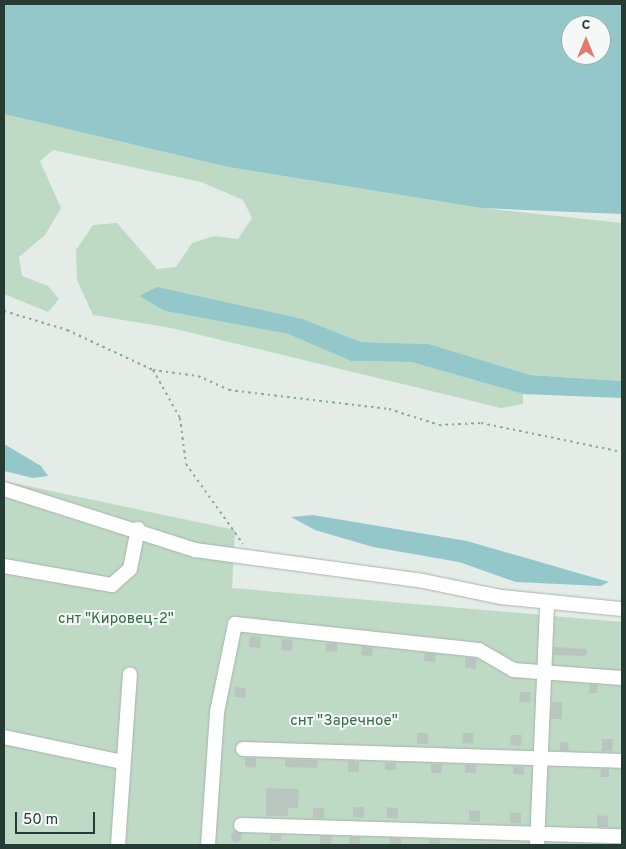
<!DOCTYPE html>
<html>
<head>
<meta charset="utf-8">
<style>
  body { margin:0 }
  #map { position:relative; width:626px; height:849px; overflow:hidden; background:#e4ece7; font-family:Overpass,sans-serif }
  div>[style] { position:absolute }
  .green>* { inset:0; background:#bfdac4 }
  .water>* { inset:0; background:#93c7ca }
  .building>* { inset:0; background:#b9c6c0 }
  .round { border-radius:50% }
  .path>* { height:2px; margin-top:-1px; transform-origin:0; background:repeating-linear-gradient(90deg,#88ab9c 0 2.5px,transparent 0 6.5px) }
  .roads { filter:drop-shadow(0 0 1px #a7b3ad) drop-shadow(0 0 1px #a7b3ad) }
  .minor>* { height:14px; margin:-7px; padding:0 7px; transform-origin:7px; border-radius:7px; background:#fff }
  span { translate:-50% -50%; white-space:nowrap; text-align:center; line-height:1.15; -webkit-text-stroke:4px #f4f8f6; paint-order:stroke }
  .park-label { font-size:15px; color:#356d44 }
  .frame { position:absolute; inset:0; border:5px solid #253b33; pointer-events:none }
  .north { position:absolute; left:561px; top:15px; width:50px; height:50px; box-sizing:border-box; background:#f4f8f6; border:1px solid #a1aca8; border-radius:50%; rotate:0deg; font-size:14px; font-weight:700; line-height:20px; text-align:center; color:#253b33 }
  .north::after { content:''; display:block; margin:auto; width:18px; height:22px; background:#e17c6c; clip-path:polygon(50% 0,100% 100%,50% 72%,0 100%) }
  .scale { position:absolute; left:15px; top:812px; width:80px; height:22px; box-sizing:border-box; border:2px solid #253b33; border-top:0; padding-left:6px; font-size:15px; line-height:18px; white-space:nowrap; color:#253b33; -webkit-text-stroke:4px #f4f8f6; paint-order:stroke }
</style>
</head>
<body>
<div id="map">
  <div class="green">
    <i style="clip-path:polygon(4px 114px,228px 167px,481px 208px,622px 223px,622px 381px,530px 375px,429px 344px,361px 342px,303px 319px,140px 296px,165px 311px,288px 334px,351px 361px,411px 362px,523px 394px,523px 404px,501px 408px,171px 328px,93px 315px,77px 280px,76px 250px,93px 225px,117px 223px,157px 269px,176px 267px,192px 243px,214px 236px,238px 239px,252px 218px,243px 200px,201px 182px,53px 150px,40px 161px,61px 208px,45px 235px,19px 257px,22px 276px,48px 286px,59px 299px,48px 312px,4px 294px)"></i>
    <i style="clip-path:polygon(4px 481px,235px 530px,232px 588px,622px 622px,622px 845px,4px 845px)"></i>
  </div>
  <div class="water">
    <i style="clip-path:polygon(evenodd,4px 4px,622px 4px,622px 214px,481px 208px,228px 167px,4px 114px,4px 4px,571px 25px,601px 25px,601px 55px,571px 55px,571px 25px)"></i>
    <i style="clip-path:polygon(157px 287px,303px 319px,361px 342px,429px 344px,530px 375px,622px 381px,622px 398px,523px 394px,411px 362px,351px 361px,288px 334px,165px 311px,139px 296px)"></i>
    <i style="clip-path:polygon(4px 444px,41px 466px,48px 476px,33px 478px,4px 471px)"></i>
    <i style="clip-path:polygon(313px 515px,467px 541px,609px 582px,601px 586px,516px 582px,459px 562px,373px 547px,315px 530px,291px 517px)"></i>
  </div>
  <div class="building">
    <i style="clip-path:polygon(250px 636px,261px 637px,260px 648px,249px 647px)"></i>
    <i style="clip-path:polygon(282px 639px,293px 640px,292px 651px,281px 650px)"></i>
    <i style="clip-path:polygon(326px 643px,337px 644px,337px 652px,326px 651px)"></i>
    <i style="clip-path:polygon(362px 646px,373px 648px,372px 657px,361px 655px)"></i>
    <i style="clip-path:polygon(554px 647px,587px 649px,586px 656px,554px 655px)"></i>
    <i style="clip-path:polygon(425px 653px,436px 654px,435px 662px,424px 661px)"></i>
    <i style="clip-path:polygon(465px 658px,476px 658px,476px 669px,465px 668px)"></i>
    <i style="clip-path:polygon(589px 684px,598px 685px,597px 693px,589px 693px)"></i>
    <i style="clip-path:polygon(235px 687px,246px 688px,245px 698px,234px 697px)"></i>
    <i style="clip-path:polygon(520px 692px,531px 692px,530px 703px,519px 702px)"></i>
    <i style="clip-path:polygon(552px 702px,562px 702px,562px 719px,551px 719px)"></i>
    <i style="clip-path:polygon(417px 733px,428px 733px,428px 744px,417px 744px)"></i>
    <i style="clip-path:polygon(463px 733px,474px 733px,473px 744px,462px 743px)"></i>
    <i style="clip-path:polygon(511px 735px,522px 735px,521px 746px,510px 745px)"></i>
    <i style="clip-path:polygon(602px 739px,613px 739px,612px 751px,602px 751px)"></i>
    <i style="clip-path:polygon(560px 742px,569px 743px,568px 751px,560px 750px)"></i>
    <i style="clip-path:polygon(245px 758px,256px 758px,256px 768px,245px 767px)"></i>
    <i style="clip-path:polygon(285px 759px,318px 760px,317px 768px,285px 767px)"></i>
    <i style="clip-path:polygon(348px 761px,359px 762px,359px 772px,348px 772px)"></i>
    <i style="clip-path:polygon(385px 762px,396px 763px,396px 770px,385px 770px)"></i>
    <i style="clip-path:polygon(431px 764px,442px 764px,442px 773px,431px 773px)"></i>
    <i style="clip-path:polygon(465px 765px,476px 765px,476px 773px,465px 773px)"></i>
    <i style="clip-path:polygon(513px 766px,524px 767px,524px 775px,513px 774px)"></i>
    <i style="clip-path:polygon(601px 769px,609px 769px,609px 777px,600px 777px)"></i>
    <i style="clip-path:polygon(266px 788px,299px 789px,298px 808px,288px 808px,288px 816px,266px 816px)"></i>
    <i style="clip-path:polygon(353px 807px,364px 807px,364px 818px,353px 817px)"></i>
    <i style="clip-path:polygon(387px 807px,398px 808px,398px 818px,387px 818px)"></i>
    <i style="clip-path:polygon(313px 808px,324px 808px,324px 819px,313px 818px)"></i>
    <i style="clip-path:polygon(469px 810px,480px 811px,480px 822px,469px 821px)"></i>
    <i style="clip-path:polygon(510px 812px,521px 813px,521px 823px,510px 823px)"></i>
    <i style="clip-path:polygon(597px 815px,608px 816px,608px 827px,597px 827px)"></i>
    <i class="round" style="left:230.5px;top:830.5px;width:11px;height:11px"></i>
    <i style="clip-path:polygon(270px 835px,281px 835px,281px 841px,270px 841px)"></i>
    <i style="clip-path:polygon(320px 836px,332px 836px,331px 845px,320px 845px)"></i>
    <i style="clip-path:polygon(349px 837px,360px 837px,360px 844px,349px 844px)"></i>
    <i style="clip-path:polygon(390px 838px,401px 838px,401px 845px,390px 845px)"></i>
    <i style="clip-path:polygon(429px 839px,440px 840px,440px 845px,429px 845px)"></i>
  </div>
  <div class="path">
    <i style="left:4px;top:311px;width:66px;rotate:16.8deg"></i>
    <i style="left:67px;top:330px;width:95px;rotate:24.9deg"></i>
    <i style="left:153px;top:370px;width:45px;rotate:7.6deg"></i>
    <i style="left:198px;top:376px;width:34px;rotate:24deg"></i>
    <i style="left:229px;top:390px;width:161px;rotate:6.8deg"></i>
    <i style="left:389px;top:409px;width:52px;rotate:17.7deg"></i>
    <i style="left:439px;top:425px;width:42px;rotate:-2.7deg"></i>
    <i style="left:481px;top:423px;width:144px;rotate:11.6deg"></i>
    <i style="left:153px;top:370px;width:55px;rotate:60.6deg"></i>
    <i style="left:180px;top:418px;width:46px;rotate:82.6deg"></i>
    <i style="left:186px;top:464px;width:98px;rotate:54.5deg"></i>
  </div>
  <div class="roads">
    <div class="minor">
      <i style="left:4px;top:489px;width:201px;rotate:17.7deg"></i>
      <i style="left:195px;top:550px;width:230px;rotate:7.7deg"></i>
      <i style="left:423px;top:581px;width:80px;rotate:11.6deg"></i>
      <i style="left:501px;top:597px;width:122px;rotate:5.7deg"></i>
      <i style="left:4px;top:566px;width:110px;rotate:10deg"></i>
      <i style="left:112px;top:585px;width:24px;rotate:-42deg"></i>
      <i style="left:130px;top:569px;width:41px;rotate:-78.7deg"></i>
      <i style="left:4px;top:737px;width:122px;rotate:11.9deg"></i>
      <i style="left:243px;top:749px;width:379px;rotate:1.8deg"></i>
      <i style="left:241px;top:825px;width:381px;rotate:1.7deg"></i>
      <i style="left:118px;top:845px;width:171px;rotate:-86deg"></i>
      <i style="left:208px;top:845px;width:133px;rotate:-86.1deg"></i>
      <i style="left:217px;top:712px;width:90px;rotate:-78.4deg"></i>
      <i style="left:235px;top:624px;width:245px;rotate:6.1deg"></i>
      <i style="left:479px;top:650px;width:39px;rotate:30deg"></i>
      <i style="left:513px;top:670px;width:109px;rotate:4.2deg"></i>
      <i style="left:537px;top:845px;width:243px;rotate:-87.6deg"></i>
    </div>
  </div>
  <div class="park-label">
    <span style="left:116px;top:620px">снт "Кировец-2"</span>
    <span style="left:344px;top:722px">снт "Заречное"</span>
  </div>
  <div class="frame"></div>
  <div class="north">С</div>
  <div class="scale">50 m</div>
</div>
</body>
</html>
